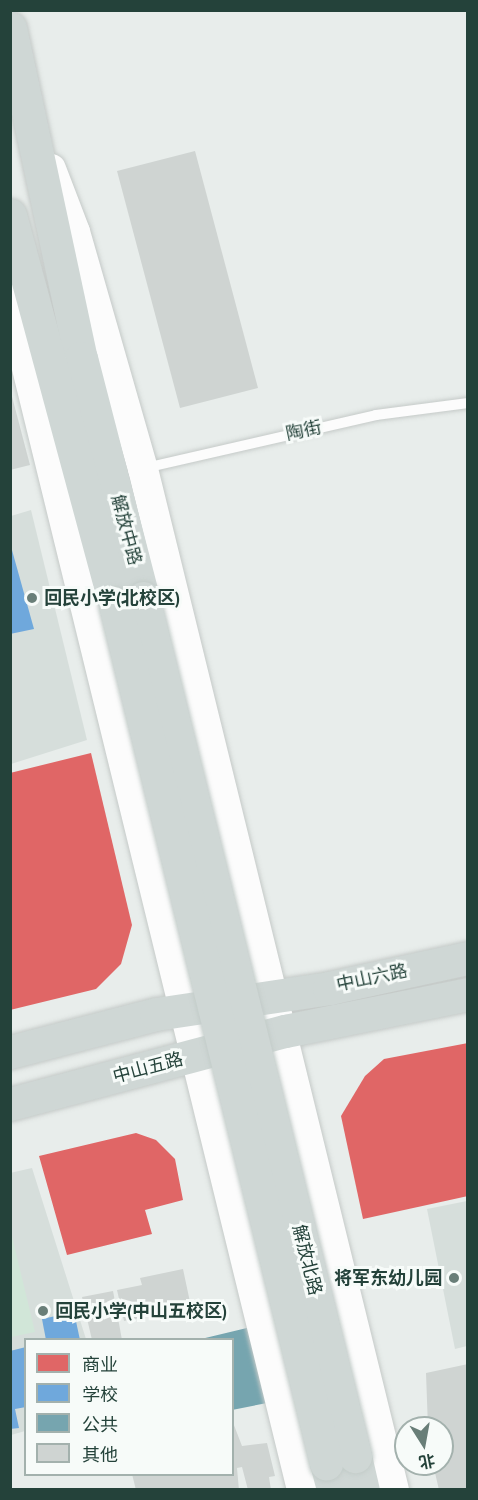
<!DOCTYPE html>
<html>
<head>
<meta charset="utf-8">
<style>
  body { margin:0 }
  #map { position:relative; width:478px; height:1500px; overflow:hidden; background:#e8edeb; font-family:"PT Sans Narrow","Noto Sans SC",sans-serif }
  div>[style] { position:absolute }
  .built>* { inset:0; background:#d6dedb }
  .green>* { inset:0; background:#d1e6d8 }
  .shops>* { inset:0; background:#e06666 }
  .schools>* { inset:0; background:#6fa8dc }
  .public>* { inset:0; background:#76a5af }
  .building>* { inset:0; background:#cfd4d2 }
  .roads { filter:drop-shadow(0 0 2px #c5cac8) drop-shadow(0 0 2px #c5cac8) }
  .lane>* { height:10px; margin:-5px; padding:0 5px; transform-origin:5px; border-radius:5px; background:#fcfcfc }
  .secondary>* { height:30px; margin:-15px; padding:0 15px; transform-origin:15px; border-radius:15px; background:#fcfcfc }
  .primary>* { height:33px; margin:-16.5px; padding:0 16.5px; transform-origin:16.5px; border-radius:16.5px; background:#cfd7d5 }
  .bridges { filter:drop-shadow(0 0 2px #c3ccc9) drop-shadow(0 0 2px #c3ccc9) }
  .primary-bridge>* { height:33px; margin:-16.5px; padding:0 16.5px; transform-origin:16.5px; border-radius:16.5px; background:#cfd7d5 }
  .dots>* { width:16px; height:16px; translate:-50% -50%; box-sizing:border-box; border:3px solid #f7fbf9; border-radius:50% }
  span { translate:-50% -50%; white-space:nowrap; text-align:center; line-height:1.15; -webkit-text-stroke:6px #f7fbf9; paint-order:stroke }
  .street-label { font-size:18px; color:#24423a }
  .poi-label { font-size:18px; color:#24423a; font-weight:700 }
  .left { translate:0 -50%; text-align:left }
  .right { translate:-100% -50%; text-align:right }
  .frame { position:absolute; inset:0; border:12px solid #24423a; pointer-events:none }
  .legend { position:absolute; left:24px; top:1338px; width:210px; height:138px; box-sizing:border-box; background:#f7fbf9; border:2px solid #a3b1ad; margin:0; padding:8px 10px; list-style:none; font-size:18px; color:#24423a }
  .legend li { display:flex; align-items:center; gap:12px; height:30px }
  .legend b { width:30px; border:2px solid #a3b1ad }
  .north { position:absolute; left:394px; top:1416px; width:60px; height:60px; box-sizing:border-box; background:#f7fbf9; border:2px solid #a3b1ad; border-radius:50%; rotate:169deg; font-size:16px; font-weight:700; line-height:24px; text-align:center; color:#24423a }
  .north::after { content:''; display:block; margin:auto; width:21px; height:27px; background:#697e78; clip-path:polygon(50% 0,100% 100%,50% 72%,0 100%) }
</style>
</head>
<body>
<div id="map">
  <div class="built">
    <i style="clip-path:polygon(31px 510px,87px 740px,11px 764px,11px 516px)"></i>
    <i style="clip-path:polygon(32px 1168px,86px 1339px,26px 1340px,25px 1431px,11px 1435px,10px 1173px)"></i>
    <i style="clip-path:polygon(467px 1201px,467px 1346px,455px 1349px,427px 1209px)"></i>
  </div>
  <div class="green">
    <i style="clip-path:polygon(10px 1228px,35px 1332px,11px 1337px,10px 1337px)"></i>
  </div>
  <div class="shops">
    <i style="clip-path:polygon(91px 753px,132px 925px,121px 964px,96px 989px,10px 1010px,10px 773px)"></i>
    <i style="clip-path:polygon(468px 1043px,468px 1196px,363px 1219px,341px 1116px,365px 1076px,384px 1059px)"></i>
    <i style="clip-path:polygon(136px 1133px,156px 1140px,175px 1159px,183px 1200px,145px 1210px,152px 1234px,67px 1255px,39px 1156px)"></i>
  </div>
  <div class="schools">
    <i style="clip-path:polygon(10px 543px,34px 629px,10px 634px)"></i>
    <i style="clip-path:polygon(74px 1312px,80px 1340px,46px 1340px,42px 1319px)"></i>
    <i style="clip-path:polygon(26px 1347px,26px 1407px,15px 1409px,19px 1428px,10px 1429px,10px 1351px)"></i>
  </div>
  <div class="public">
    <i style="clip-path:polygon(251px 1327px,267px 1403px,232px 1410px,232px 1340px,201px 1339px)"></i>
  </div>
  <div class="building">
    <i style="clip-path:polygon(195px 151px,258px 388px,180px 408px,117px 171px)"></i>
    <i style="clip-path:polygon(10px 389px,30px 465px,10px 470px)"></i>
    <i style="clip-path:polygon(183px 1269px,190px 1302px,145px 1310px,146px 1317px,124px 1321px,117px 1290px,142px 1285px,140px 1278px)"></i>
    <i style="clip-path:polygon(113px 1291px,122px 1340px,92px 1340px,82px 1297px)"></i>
    <i style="clip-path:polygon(468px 1364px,468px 1490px,439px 1490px,433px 1464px,442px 1464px,442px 1428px,428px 1428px,426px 1373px)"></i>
    <i style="clip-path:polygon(232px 1420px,242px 1446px,267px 1443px,275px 1476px,269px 1477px,271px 1490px,248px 1490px,242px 1467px,237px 1468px,239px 1490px,136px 1490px,132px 1474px,232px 1474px)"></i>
  </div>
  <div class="roads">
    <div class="lane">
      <i style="left:145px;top:468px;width:237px;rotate:-12.9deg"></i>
      <i style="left:376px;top:415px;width:93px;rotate:-7.4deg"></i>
    </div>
    <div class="secondary">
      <i style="left:51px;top:169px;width:67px;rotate:69.1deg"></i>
      <i style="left:75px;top:232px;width:247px;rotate:74deg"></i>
      <i style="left:143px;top:469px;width:1051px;rotate:76.19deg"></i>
      <i style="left:10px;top:299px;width:1226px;rotate:76.22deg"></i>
    </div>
    <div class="primary">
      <i style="left:10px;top:28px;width:338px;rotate:77.9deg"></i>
      <i style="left:81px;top:358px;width:248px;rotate:75.5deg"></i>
      <i style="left:10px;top:215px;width:403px;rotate:74.9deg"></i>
      <i style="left:10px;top:1052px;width:151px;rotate:-14.6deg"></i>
      <i style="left:156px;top:1014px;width:175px;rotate:-8.5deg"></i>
      <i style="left:329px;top:988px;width:142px;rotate:-12.2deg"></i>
      <i style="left:10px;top:1104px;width:285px;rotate:-14.9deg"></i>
      <i style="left:285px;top:1031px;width:187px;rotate:-11.4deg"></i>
      <i style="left:355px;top:1456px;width:35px;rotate:77deg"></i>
      <i style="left:326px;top:1463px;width:28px;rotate:75deg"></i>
    </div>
  </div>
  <div class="bridges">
    <div class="primary-bridge">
      <i style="left:143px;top:598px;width:884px;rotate:76.12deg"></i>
      <i style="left:115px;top:604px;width:885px;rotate:76.2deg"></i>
    </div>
  </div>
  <div class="dots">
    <i style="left:32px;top:598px;background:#697e78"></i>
    <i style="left:454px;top:1278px;background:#697e78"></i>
    <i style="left:43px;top:1311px;background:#697e78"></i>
  </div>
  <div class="street-label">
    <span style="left:304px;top:431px;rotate:-12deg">陶街</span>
    <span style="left:126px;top:530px;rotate:75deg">解放中路</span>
    <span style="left:372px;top:978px;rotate:-12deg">中山六路</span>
    <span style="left:148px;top:1068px;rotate:-15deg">中山五路</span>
    <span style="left:307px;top:1260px;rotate:76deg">解放北路</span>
  </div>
  <div class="poi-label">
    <span class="left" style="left:44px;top:598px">回民小学(北校区)</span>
    <span class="right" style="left:442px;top:1278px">将军东幼儿园</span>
    <span class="left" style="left:55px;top:1311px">回民小学(中山五校区)</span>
  </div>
  <div class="frame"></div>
  <ul class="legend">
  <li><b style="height:16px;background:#e06666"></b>商业</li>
  <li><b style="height:16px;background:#6fa8dc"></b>学校</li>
  <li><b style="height:16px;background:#76a5af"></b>公共</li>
  <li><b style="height:16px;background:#cfd4d2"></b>其他</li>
  </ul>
  <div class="north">北</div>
</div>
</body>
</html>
